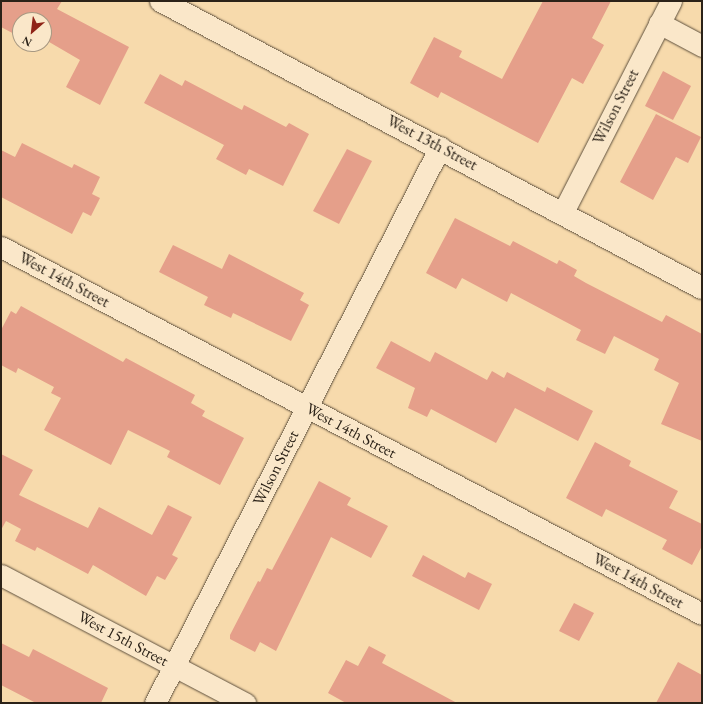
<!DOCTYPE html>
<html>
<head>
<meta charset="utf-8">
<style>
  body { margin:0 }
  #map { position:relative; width:703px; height:704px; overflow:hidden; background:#f7daac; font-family:"EB Garamond",serif }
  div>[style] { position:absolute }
  .building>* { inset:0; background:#e59f8a }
  .roads { filter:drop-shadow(0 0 1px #5e503d) drop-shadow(0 0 1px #5e503d) }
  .minor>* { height:21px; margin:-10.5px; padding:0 10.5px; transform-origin:10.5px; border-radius:10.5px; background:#fae7c9 }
  .tertiary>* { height:22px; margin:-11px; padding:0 11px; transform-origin:11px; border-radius:11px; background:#fae7c9 }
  span { translate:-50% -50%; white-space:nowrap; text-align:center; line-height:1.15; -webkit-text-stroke:3.5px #fae7c9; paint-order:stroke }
  .street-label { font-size:16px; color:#2b2218 }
  .frame { position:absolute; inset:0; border:2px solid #2b2218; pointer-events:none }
  .north { position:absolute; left:12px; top:12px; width:40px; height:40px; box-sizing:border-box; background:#fae7c9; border:1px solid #a79882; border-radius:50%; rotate:208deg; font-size:11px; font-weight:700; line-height:16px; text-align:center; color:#2b2218 }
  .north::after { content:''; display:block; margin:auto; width:14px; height:18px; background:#8f2418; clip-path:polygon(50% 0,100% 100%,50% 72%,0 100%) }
</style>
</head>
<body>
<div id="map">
  <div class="building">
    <i style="clip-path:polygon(1px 1px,62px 1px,57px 9px,129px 47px,100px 105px,66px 87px,80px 60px,44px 39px,44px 20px,20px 20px,20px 37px,1px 27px)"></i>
    <i style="clip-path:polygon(543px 1px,611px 1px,592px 38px,604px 45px,583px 84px,572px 78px,538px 143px,441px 92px,438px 98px,410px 83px,434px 37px,462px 51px,459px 57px,502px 79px)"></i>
    <i style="clip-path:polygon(663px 71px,691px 86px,673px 120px,645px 106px)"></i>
    <i style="clip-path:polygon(160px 74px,182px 86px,185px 80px,242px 110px,244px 105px,286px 127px,289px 123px,309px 134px,283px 186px,249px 169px,246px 175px,216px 159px,224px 145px,144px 103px)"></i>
    <i style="clip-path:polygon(656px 114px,701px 137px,688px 163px,676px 157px,653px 200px,620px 182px)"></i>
    <i style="clip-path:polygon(22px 143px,72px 168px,74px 164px,100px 177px,92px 194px,100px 198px,91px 216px,83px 212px,72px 234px,1px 197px,1px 150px,15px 157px)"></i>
    <i style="clip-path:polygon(347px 149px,372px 161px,339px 224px,313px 211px)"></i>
    <i style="clip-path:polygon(455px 218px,510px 246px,513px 241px,557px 264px,559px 260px,577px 270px,574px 276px,586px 283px,662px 322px,666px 315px,702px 334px,702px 441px,661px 424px,679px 383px,654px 370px,659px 359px,614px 336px,605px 354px,576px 340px,581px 330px,511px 293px,507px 302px,462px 278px,456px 289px,426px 273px)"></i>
    <i style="clip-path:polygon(173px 245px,222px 269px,229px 254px,304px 293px,300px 300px,309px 305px,291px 341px,233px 313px,231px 318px,204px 305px,208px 297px,159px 272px)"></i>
    <i style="clip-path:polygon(21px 306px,123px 362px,126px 358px,195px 395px,191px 403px,205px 411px,202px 416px,244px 438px,220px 485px,167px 457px,170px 451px,128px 430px,111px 465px,44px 430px,61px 398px,51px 393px,54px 387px,18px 368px,16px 373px,1px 365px,1px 330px,11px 311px,16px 314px)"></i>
    <i style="clip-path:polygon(391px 341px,430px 362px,435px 352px,487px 380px,492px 371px,504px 378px,507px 372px,545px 392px,547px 387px,593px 411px,578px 441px,515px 408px,496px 443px,431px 409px,427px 417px,408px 408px,415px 388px,376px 368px)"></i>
    <i style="clip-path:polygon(595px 442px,631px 461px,629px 466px,678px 491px,669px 508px,702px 524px,702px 546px,692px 565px,662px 549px,667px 540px,606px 509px,602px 517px,566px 498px)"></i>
    <i style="clip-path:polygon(1px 454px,33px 470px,19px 495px,88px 528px,99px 507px,152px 535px,168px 505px,192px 517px,172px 555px,178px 558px,165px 580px,157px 576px,146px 596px,93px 565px,88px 574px,37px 547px,35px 551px,15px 541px,21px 529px,6px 521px,1px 530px)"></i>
    <i style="clip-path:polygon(319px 481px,351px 498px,347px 505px,388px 526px,371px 558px,331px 537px,276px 651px,260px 642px,255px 652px,230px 639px,230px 635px,258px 581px,260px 582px,267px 568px,272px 570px)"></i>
    <i style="clip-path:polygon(423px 555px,465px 578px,468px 572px,492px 584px,479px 610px,412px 576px)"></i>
    <i style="clip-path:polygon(574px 603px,594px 613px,579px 641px,559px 631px)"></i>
    <i style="clip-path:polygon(1px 643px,29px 657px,33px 649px,108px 688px,101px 703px,36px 703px,1px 685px)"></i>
    <i style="clip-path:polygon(369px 646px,386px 655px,382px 663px,457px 703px,346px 703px,328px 693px,346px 660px,358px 666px)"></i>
    <i style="clip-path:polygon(678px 662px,702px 675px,702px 703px,656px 703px)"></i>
  </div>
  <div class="roads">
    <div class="minor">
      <i style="left:659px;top:23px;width:49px;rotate:28.1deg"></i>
      <i style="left:562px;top:214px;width:239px;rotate:-62.9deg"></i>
      <i style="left:1px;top:247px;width:791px;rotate:27.63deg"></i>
      <i style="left:1px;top:575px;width:276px;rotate:27.7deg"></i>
      <i style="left:155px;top:703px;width:625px;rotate:-62.86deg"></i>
    </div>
    <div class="tertiary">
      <i style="left:161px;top:1px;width:612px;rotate:27.95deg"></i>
    </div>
  </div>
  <div class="street-label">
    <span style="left:616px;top:107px;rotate:-63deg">Wilson Street</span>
    <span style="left:432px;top:143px;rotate:28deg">West 13th Street</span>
    <span style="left:64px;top:280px;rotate:28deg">West 14th Street</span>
    <span style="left:351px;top:431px;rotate:28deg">West 14th Street</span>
    <span style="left:276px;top:468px;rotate:-63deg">Wilson Street</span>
    <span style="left:638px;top:581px;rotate:28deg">West 14th Street</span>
    <span style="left:123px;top:639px;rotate:28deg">West 15th Street</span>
  </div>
  <div class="frame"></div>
  <div class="north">N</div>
</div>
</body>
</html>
